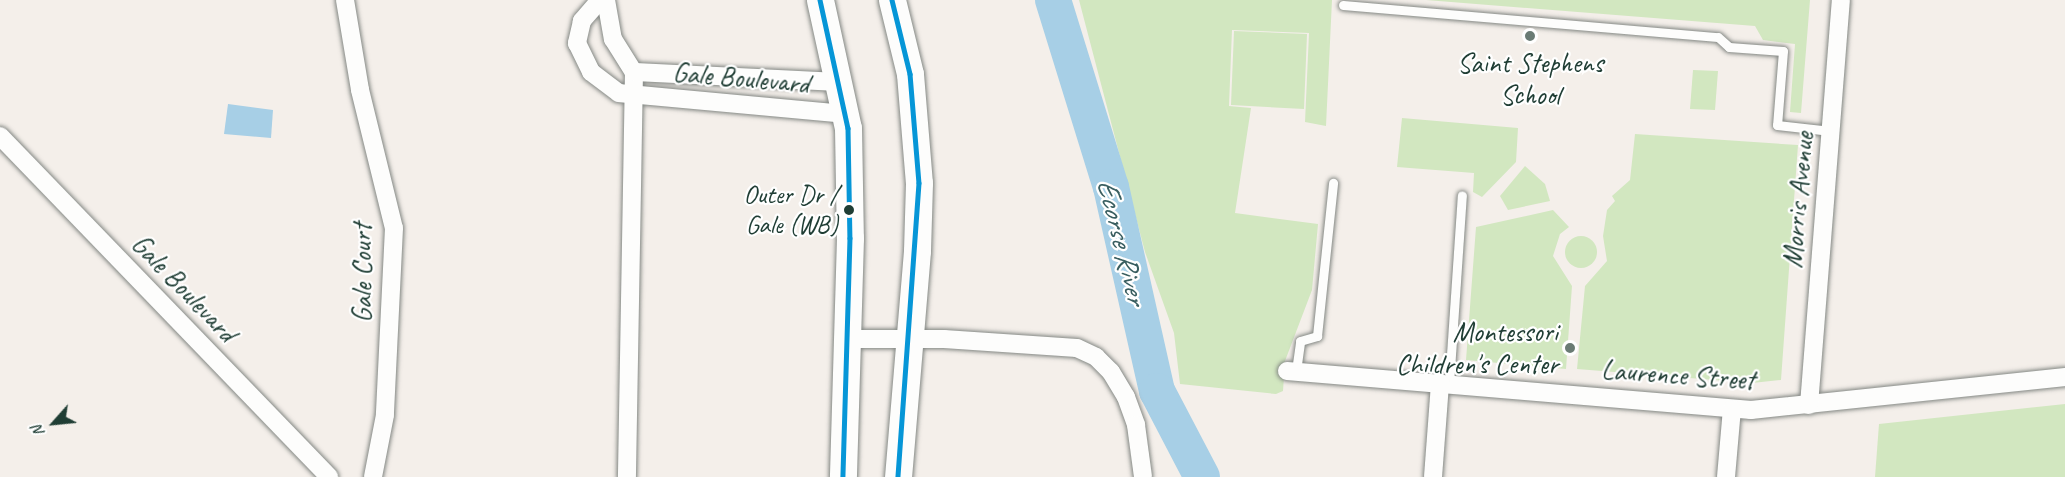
<!DOCTYPE html>
<html>
<head>
<meta charset="utf-8">
<style>
  body { margin:0 }
  #map { position:relative; width:2065px; height:477px; overflow:hidden; background:#f4efea; font-family:Caveat,sans-serif }
  div>[style] { position:absolute }
  .green>* { inset:0; background:#d2e7c0 }
  .round { border-radius:50% }
  .water>* { inset:0; background:#a7cfe6 }
  .river>* { height:36px; margin:-18px; padding:0 18px; transform-origin:18px; border-radius:18px; background:#a7cfe6 }
  .roads { filter:drop-shadow(0 0 2px #848884) drop-shadow(0 0 2px #848884) }
  .lane>* { height:9px; margin:-4.5px; padding:0 4.5px; transform-origin:4.5px; border-radius:4.5px; background:#fdfdfc }
  .street>* { height:18px; margin:-9px; padding:0 9px; transform-origin:9px; border-radius:9px; background:#fdfdfc }
  .secondary>* { height:27px; margin:-13.5px; padding:0 13.5px; transform-origin:13.5px; border-radius:13.5px; background:#fdfdfc }
  .bus-1>* { height:4.5px; margin:-2.25px; padding:0 2.25px; transform-origin:2.25px; border-radius:2.25px; background:#0696d7 }
  .dots>* { width:16px; height:16px; translate:-50% -50%; box-sizing:border-box; border:3px solid #fff; border-radius:50% }
  span { translate:-50% -50%; white-space:nowrap; text-align:center; line-height:1.15; -webkit-text-stroke:4.5px #fff; paint-order:stroke }
  .bus-label { font-size:26px; color:#1f3d34 }
  .right { translate:-100% -50%; text-align:right }
  .poi-label { font-size:28px; color:#1f3d34 }
  .street-label { font-size:28px; color:#1f3d34 }
  .water-label { font-size:30px; color:#395e60; font-style:italic }
  .north { position:absolute; left:24px; top:393px; width:60px; height:60px; -webkit-text-stroke:4px #fff; paint-order:stroke; rotate:243deg; font-size:16px; font-weight:700; line-height:24px; text-align:center; color:#1f3d34 }
  .north::after { content:''; display:block; margin:auto; width:21px; height:27px; background:#1f3d34; clip-path:polygon(50% 0,100% 100%,50% 72%,0 100%) }
</style>
</head>
<body>
<div id="map">
  <div class="green">
    <i style="clip-path:polygon(1079px 0,1332px 0,1326px 126px,1305px 122px,1309px 33px,1232px 30px,1229px 106px,1251px 108px,1235px 213px,1318px 224px,1312px 290px,1285px 361px,1283px 391px,1276px 394px,1180px 384px,1174px 333px,1145px 252px)"></i>
    <i style="clip-path:polygon(1426px 0,1810px 0,1801px 113px,1790px 112px,1795px 44px,1763px 40px,1755px 26px)"></i>
    <i style="clip-path:polygon(1234px 31px,1307px 34px,1304px 109px,1231px 105px)"></i>
    <i style="clip-path:polygon(1693px 70px,1718px 71px,1715px 110px,1690px 109px)"></i>
    <i style="clip-path:polygon(1402px 118px,1518px 128px,1516px 162px,1482px 197px,1473px 192px,1474px 173px,1397px 167px)"></i>
    <i style="clip-path:polygon(1635px 134px,1798px 145px,1781px 380px,1752px 383px,1577px 369px,1585px 286px,1607px 261px,1603px 236px,1607px 210px,1615px 201px,1612px 196px,1630px 180px)"></i>
    <i style="clip-path:polygon(1525px 166px,1545px 184px,1550px 201px,1508px 210px,1500px 196px)"></i>
    <i style="clip-path:polygon(1553px 210px,1569px 227px,1560px 234px,1553px 256px,1572px 286px,1566px 369px,1466px 360px,1476px 227px)"></i>
    <i class="round" style="left:1565px;top:236px;width:32px;height:32px"></i>
    <i style="clip-path:polygon(2065px 404px,2065px 477px,1875px 477px,1879px 424px)"></i>
  </div>
  <div class="water">
    <i style="clip-path:polygon(228px 104px,273px 110px,271px 138px,224px 134px)"></i>
  </div>
  <div class="river">
    <i style="left:1053px;top:0;width:196px;rotate:72.8deg"></i>
    <i style="left:1111px;top:187px;width:209px;rotate:77.3deg"></i>
    <i style="left:1157px;top:391px;width:97px;rotate:62.4deg"></i>
  </div>
  <div class="roads">
    <div class="lane">
      <i style="left:1343px;top:5px;width:376px;rotate:4.9deg"></i>
      <i style="left:1718px;top:37px;width:15px;rotate:42deg"></i>
      <i style="left:1729px;top:47px;width:54px;rotate:4.2deg"></i>
      <i style="left:1783px;top:51px;width:74px;rotate:94.6deg"></i>
      <i style="left:1777px;top:125px;width:54px;rotate:6.3deg"></i>
      <i style="left:1296px;top:371px;width:30px;rotate:-82deg"></i>
      <i style="left:1300px;top:341px;width:18px;rotate:-16deg"></i>
      <i style="left:1317px;top:336px;width:154px;rotate:-84deg"></i>
      <i style="left:1449px;top:384px;width:189px;rotate:-86.1deg"></i>
    </div>
    <div class="street">
      <i style="left:345px;top:0;width:91px;rotate:80.5deg"></i>
      <i style="left:360px;top:90px;width:142px;rotate:76.2deg"></i>
      <i style="left:394px;top:228px;width:187px;rotate:92.8deg"></i>
      <i style="left:385px;top:415px;width:63px;rotate:101deg"></i>
      <i style="left:600px;top:0;width:28px;rotate:131deg"></i>
      <i style="left:582px;top:21px;width:23px;rotate:103deg"></i>
      <i style="left:577px;top:43px;width:32px;rotate:64deg"></i>
      <i style="left:591px;top:72px;width:35px;rotate:37deg"></i>
      <i style="left:619px;top:93px;width:228px;rotate:5.3deg"></i>
      <i style="left:606px;top:0;width:40px;rotate:80deg"></i>
      <i style="left:613px;top:39px;width:39px;rotate:58deg"></i>
      <i style="left:634px;top:72px;width:405px;rotate:91deg"></i>
      <i style="left:634px;top:72px;width:206px;rotate:2.8deg"></i>
      <i style="left:0;top:136px;width:474px;rotate:46deg"></i>
      <i style="left:849px;top:339px;width:95px"></i>
      <i style="left:944px;top:339px;width:133px;rotate:3.9deg"></i>
      <i style="left:1077px;top:348px;width:21px;rotate:25deg"></i>
      <i style="left:1096px;top:357px;width:21px;rotate:45deg"></i>
      <i style="left:1111px;top:372px;width:29px;rotate:59deg"></i>
      <i style="left:1126px;top:397px;width:30px;rotate:70deg"></i>
      <i style="left:1136px;top:425px;width:52px;rotate:82.3deg"></i>
      <i style="left:1287px;top:371px;width:466px;rotate:4.8deg"></i>
      <i style="left:1751px;top:410px;width:316px;rotate:-6deg"></i>
      <i style="left:1809px;top:405px;width:406px;rotate:-85.5deg"></i>
      <i style="left:1433px;top:477px;width:94px;rotate:-85.7deg"></i>
      <i style="left:1726px;top:477px;width:68px;rotate:-85deg"></i>
    </div>
    <div class="secondary">
      <i style="left:820px;top:0;width:131px;rotate:77.7deg"></i>
      <i style="left:848px;top:128px;width:110px;rotate:89deg"></i>
      <i style="left:850px;top:238px;width:239px;rotate:91.7deg"></i>
      <i style="left:892px;top:0;width:76px;rotate:76.3deg"></i>
      <i style="left:910px;top:74px;width:109px;rotate:85.3deg"></i>
      <i style="left:919px;top:183px;width:68px;rotate:91.7deg"></i>
      <i style="left:917px;top:251px;width:227px;rotate:94.8deg"></i>
    </div>
  </div>
  <div class="bus-1">
    <i style="left:820px;top:0;width:131px;rotate:77.7deg"></i>
    <i style="left:848px;top:128px;width:110px;rotate:89deg"></i>
    <i style="left:850px;top:238px;width:239px;rotate:91.7deg"></i>
    <i style="left:892px;top:0;width:76px;rotate:76.3deg"></i>
    <i style="left:910px;top:74px;width:109px;rotate:85.3deg"></i>
    <i style="left:919px;top:183px;width:295px;rotate:94.1deg"></i>
  </div>
  <div class="dots">
    <i style="left:1530px;top:36px;background:#6a7b74"></i>
    <i style="left:849px;top:210px;background:#1f3d34"></i>
    <i style="left:1570px;top:348px;background:#6a7b74"></i>
  </div>
  <div class="bus-label">
    <span class="right" style="left:838px;top:210px">Outer Dr /<br>Gale (WB)</span>
  </div>
  <div class="poi-label">
    <span style="left:1530px;top:79px">Saint Stephens<br>School</span>
    <span class="right" style="left:1558px;top:348px">Montessori<br>Children's Center</span>
  </div>
  <div class="street-label">
    <span style="left:741px;top:78px;rotate:5deg">Gale Boulevard</span>
    <span style="left:1798px;top:200px;rotate:-85deg">Morris Avenue</span>
    <span style="left:362px;top:273px;rotate:-90deg">Gale Court</span>
    <span style="left:184px;top:288px;rotate:46deg">Gale Boulevard</span>
    <span style="left:1678px;top:375px;rotate:4deg">Laurence Street</span>
  </div>
  <div class="water-label">
    <span style="left:1122px;top:241px;rotate:76deg">Ecorse River</span>
  </div>
  <div class="north">N</div>
</div>
</body>
</html>
